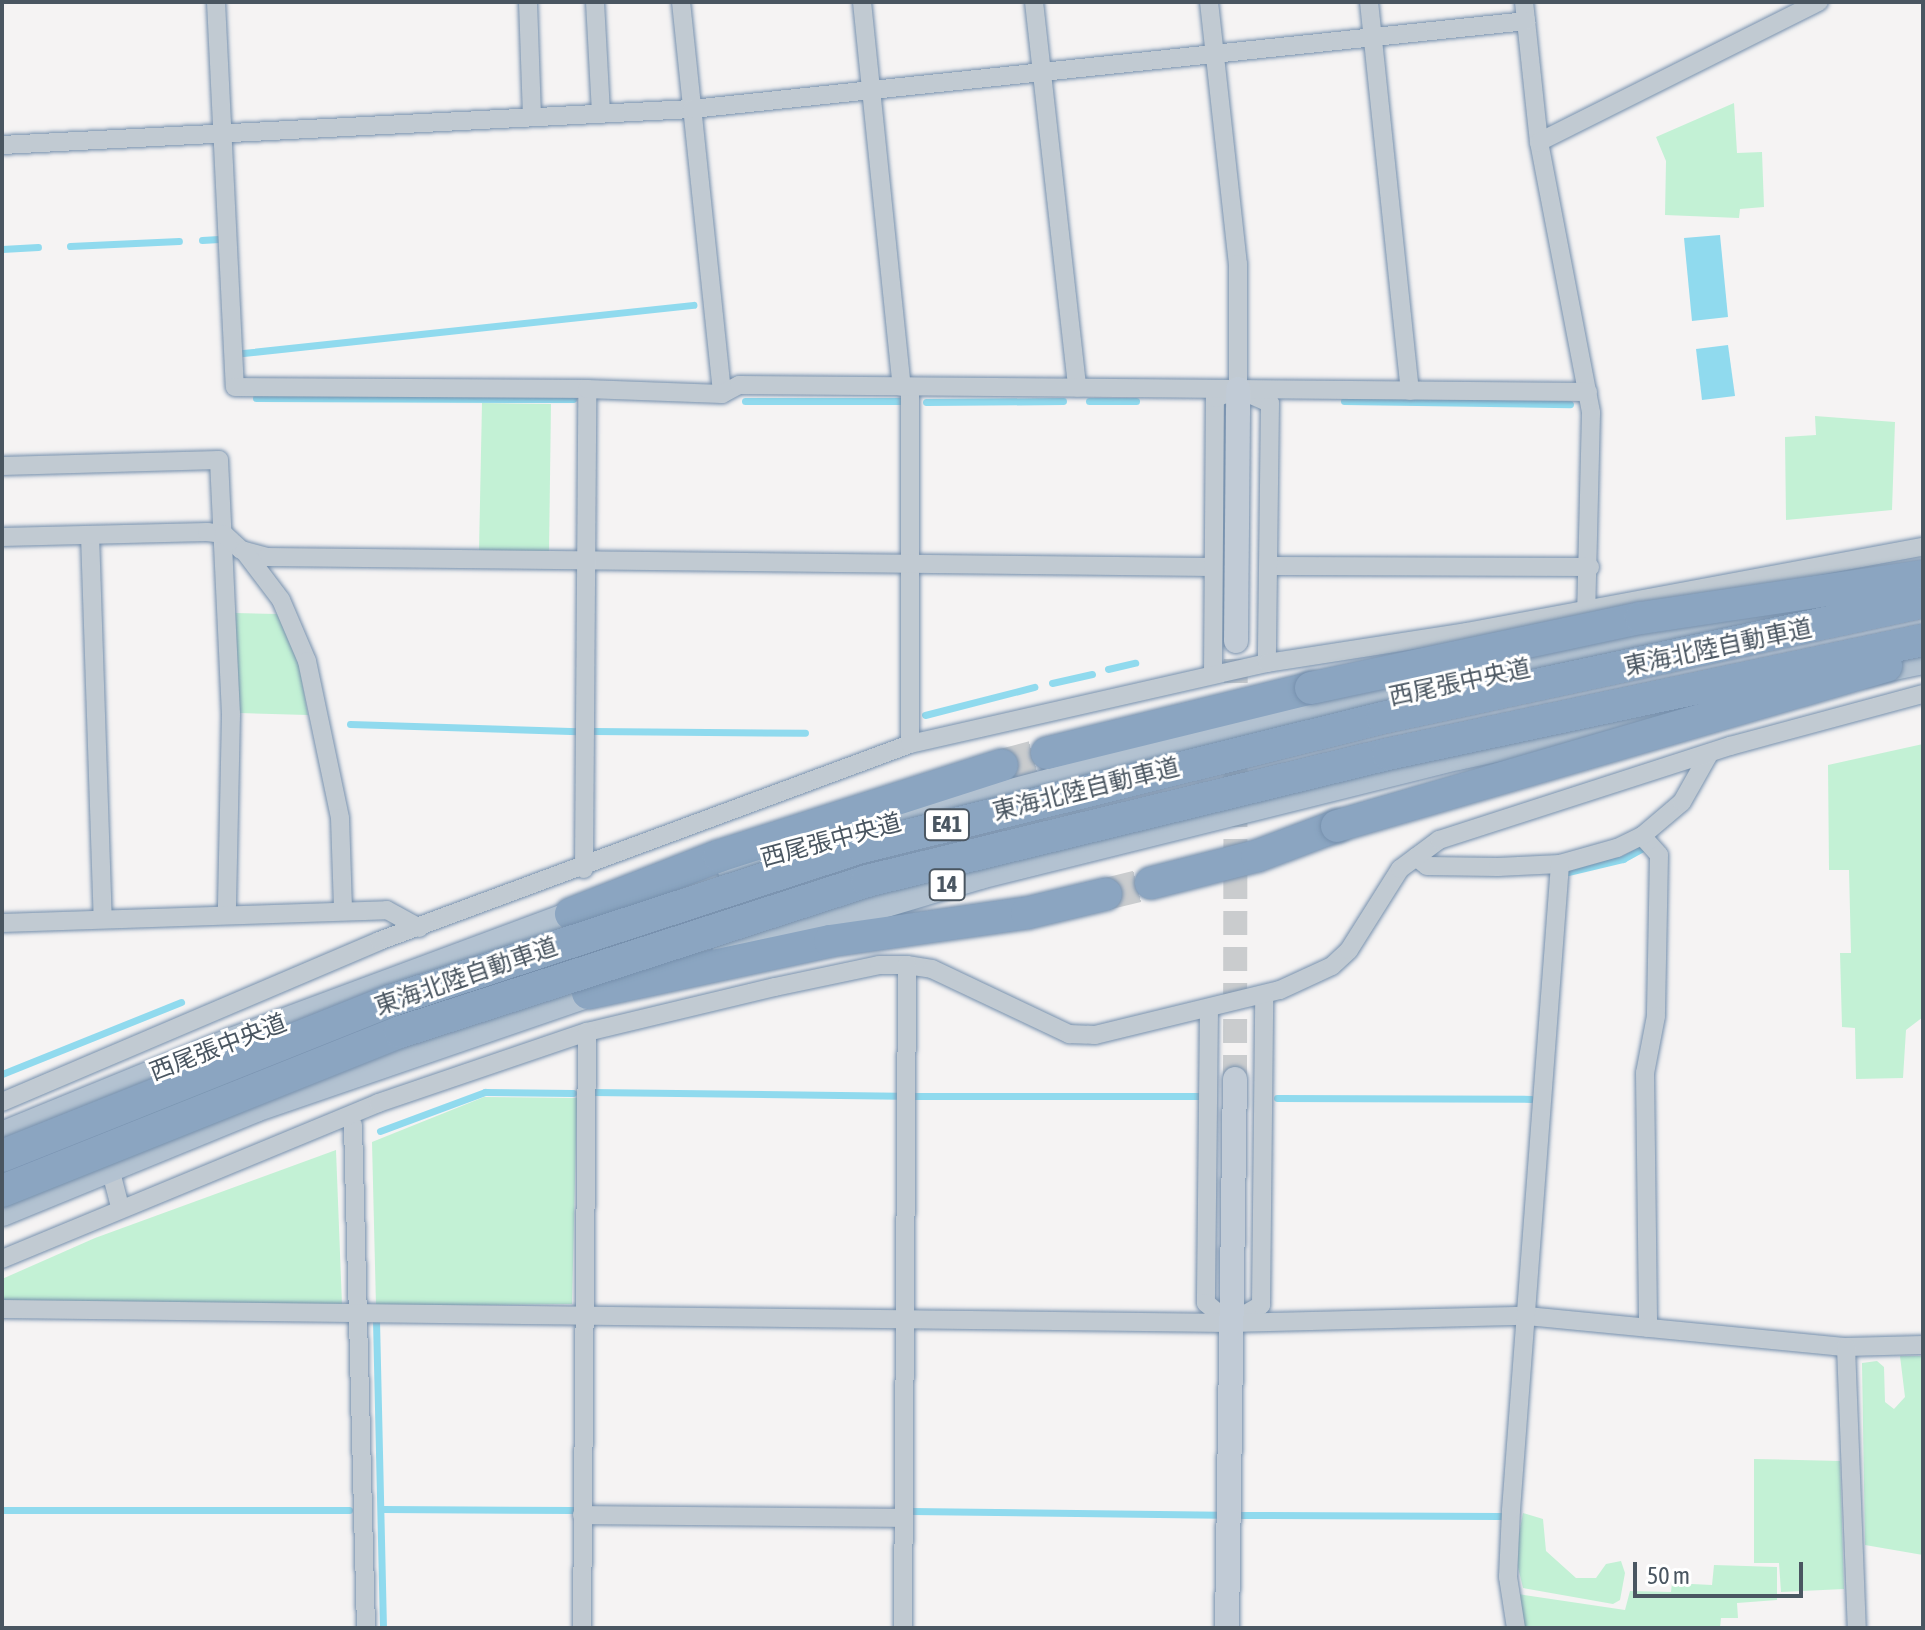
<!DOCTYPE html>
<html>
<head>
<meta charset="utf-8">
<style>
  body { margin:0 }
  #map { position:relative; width:1925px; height:1630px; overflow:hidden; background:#f5f3f3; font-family:"Asap Condensed","Noto Sans JP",sans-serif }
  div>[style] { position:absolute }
  .green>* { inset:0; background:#c3f1d5 }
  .water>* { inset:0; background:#90daee }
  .stream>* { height:7px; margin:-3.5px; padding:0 3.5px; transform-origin:3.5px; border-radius:3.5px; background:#90daee }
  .secondary-tunnel>* { height:24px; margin-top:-12px; transform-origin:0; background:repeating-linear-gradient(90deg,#caccce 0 24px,transparent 0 36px) }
  .highway-tunnel>* { height:32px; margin-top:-16px; transform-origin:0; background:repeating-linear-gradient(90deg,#caccce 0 32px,transparent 0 48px) }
  .roads { filter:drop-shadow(0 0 2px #7690ad) drop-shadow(0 0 2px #7690ad) }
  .street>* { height:18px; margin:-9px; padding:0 9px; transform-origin:9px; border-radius:9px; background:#c1cad2 }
  .secondary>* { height:24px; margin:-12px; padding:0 12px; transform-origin:12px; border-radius:12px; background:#c1cbd6 }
  .primary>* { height:28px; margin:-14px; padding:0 14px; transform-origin:14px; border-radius:14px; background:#b3c2d1 }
  .highway>* { height:32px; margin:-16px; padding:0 16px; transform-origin:16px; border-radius:16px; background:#8ba5c1 }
  .bridges { filter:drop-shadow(0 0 2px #7690ad) drop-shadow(0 0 2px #7690ad) }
  .highway-bridge>* { height:32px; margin:-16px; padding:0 16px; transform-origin:16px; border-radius:16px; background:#8ba5c1 }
  span { translate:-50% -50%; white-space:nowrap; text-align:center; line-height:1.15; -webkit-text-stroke:6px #fff; paint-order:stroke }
  .shield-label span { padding:2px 6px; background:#fff; border:2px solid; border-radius:6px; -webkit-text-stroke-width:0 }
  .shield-label { font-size:22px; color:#4a5661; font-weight:700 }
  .street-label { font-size:24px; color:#4a5661 }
  .frame { position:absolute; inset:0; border:4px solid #4a5661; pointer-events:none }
  .scale { position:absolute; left:1633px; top:1562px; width:170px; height:36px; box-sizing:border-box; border:4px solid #4a5661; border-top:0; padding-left:10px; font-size:24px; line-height:28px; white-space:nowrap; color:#4a5661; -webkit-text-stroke:6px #fff; paint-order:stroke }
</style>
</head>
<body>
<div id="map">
  <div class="green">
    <i style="clip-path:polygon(1734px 103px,1737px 153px,1762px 152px,1764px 207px,1740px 209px,1739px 218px,1665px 215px,1666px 161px,1656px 137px)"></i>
    <i style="clip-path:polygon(482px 403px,551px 404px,549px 552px,479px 551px)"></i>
    <i style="clip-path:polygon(1815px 416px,1895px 422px,1892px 510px,1786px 520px,1785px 437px,1816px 435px)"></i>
    <i style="clip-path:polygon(235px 613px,277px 614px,299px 665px,308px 715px,239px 713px)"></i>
    <i style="clip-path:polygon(1923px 744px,1923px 1017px,1906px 1030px,1903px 1078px,1856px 1079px,1855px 1028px,1842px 1027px,1840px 953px,1851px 953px,1849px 870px,1829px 870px,1828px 765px)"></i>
    <i style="clip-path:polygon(484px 1097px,577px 1098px,572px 1304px,376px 1306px,372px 1142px)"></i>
    <i style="clip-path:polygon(336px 1150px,342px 1305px,2px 1302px,2px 1279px,95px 1238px)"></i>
    <i style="clip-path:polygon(1900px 1356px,1923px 1356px,1923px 1555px,1865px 1545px,1862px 1363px,1877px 1361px,1884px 1367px,1885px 1402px,1894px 1409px,1905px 1397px)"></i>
    <i style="clip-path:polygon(1754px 1459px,1840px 1461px,1844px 1589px,1781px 1592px,1779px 1563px,1754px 1563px)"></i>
    <i style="clip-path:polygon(1523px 1513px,1543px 1519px,1546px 1551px,1576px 1578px,1596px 1578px,1606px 1564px,1621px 1561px,1625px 1573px,1620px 1600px,1613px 1604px,1523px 1588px,1515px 1555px)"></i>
    <i style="clip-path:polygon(1714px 1565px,1777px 1567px,1777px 1600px,1737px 1603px,1738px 1618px,1721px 1618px,1720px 1628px,1524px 1628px,1518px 1594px,1625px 1610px,1630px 1591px,1671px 1592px,1672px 1583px,1712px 1585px)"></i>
  </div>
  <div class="water">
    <i style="clip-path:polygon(1720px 235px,1728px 317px,1692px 321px,1684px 238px)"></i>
    <i style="clip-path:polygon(1728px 345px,1735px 396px,1702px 400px,1696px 349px)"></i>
  </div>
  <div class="stream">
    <i style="left:202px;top:240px;width:17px;rotate:-3deg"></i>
    <i style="left:70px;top:246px;width:109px;rotate:-2.6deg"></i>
    <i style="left:2px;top:249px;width:36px;rotate:-3deg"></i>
    <i style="left:243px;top:353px;width:453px;rotate:-6.1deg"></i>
    <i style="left:256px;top:398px;width:317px;rotate:0.2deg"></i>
    <i style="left:745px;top:401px;width:159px"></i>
    <i style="left:1089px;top:401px;width:47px"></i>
    <i style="left:1344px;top:401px;width:226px;rotate:0.8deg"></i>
    <i style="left:926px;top:402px;width:137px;rotate:-0.4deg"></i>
    <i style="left:1108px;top:669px;width:28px;rotate:-13deg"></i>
    <i style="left:1052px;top:683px;width:41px;rotate:-12.7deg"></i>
    <i style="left:925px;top:715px;width:113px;rotate:-14.4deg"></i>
    <i style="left:350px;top:724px;width:228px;rotate:1.8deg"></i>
    <i style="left:594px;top:731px;width:211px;rotate:0.5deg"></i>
    <i style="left:1568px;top:872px;width:57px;rotate:-13.3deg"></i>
    <i style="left:1623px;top:859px;width:29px;rotate:-29deg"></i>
    <i style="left:2px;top:1074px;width:193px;rotate:-21.9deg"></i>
    <i style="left:591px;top:1092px;width:307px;rotate:0.7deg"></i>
    <i style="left:913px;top:1096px;width:287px"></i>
    <i style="left:1277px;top:1098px;width:254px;rotate:0.2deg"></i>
    <i style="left:380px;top:1131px;width:112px;rotate:-20.4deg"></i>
    <i style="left:485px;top:1092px;width:88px;rotate:0.7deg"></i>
    <i style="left:376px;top:1320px;width:308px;rotate:88.7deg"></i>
    <i style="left:381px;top:1509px;width:193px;rotate:0.3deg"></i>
    <i style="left:2px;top:1510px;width:347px"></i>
    <i style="left:911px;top:1511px;width:308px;rotate:0.7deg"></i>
    <i style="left:1240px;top:1515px;width:261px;rotate:0.2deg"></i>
  </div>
  <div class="secondary-tunnel">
    <i style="left:1235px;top:1079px;width:438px;rotate:-89.9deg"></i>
  </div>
  <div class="highway-tunnel">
    <i style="left:1002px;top:765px;width:47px;rotate:-14.9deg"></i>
    <i style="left:1106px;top:894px;width:46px;rotate:-13.7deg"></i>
  </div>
  <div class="roads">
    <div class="street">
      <i style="left:216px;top:2px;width:385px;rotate:87.2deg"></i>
      <i style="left:235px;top:387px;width:352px;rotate:0.3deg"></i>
      <i style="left:528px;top:2px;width:115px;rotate:88deg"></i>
      <i style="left:595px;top:2px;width:112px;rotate:86.9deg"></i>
      <i style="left:681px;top:2px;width:394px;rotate:84deg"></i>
      <i style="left:862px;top:2px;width:387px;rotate:84.1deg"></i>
      <i style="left:1034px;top:2px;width:388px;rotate:83.6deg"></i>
      <i style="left:1209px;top:2px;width:264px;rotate:83.7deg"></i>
      <i style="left:1238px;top:264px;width:125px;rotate:90deg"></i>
      <i style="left:1369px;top:2px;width:391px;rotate:84deg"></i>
      <i style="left:1524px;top:2px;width:141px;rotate:83.9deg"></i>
      <i style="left:1539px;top:142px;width:276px;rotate:79.1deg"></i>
      <i style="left:1591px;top:413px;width:198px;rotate:91.4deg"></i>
      <i style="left:1539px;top:142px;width:313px;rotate:-26.6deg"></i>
      <i style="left:2px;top:145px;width:691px;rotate:-2.99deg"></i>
      <i style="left:692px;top:109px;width:839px;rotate:-6.02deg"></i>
      <i style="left:910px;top:387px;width:357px;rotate:90deg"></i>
      <i style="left:2px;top:466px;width:217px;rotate:-1.6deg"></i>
      <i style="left:219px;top:460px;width:254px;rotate:87.3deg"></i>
      <i style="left:231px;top:714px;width:198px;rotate:91.2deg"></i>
      <i style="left:90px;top:535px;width:384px;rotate:88.1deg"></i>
      <i style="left:2px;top:537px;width:205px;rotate:-1.4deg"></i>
      <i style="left:207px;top:532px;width:17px;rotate:7deg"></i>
      <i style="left:224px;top:534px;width:23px;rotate:43deg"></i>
      <i style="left:241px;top:550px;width:27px;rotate:15deg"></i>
      <i style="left:267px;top:557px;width:945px;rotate:0.61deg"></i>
      <i style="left:244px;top:551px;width:61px;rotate:52.9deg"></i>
      <i style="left:281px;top:600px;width:66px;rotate:66.9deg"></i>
      <i style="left:307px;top:661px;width:160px;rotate:78.1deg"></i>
      <i style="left:340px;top:818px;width:92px;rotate:88.1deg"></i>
      <i style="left:1269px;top:566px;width:321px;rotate:0.2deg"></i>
      <i style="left:1213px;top:674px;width:276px;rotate:-89.6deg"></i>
      <i style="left:1215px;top:398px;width:25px;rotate:-21deg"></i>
      <i style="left:1238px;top:389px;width:35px;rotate:24deg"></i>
      <i style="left:1270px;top:403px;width:260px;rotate:90.7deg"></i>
      <i style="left:1642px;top:836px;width:25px;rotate:48deg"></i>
      <i style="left:1659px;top:855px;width:161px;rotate:91.1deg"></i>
      <i style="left:1656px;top:1016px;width:58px;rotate:100.9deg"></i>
      <i style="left:1645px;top:1073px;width:255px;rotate:89.3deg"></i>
      <i style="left:1416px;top:857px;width:14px;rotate:39deg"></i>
      <i style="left:1427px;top:866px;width:71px;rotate:0.8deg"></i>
      <i style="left:1498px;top:867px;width:62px;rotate:-2.8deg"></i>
      <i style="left:1560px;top:864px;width:59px;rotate:-15.7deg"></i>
      <i style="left:1617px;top:848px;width:28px;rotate:-26deg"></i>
      <i style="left:1642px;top:836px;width:52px;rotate:-40.4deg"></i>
      <i style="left:1682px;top:802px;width:55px;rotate:-60.6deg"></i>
      <i style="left:584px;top:869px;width:480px;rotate:-89.6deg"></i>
      <i style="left:587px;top:389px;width:135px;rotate:2.1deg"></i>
      <i style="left:722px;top:394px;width:19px;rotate:-28deg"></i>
      <i style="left:739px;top:385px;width:849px;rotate:0.47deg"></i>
      <i style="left:2px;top:923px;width:385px;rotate:-1.9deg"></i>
      <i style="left:387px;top:910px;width:37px;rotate:29deg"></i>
      <i style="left:1209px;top:1008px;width:295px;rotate:90.6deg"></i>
      <i style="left:1206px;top:1303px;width:31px;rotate:40deg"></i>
      <i style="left:1230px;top:1323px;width:36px;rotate:-30deg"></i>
      <i style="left:1261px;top:1305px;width:310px;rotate:-89.4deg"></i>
      <i style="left:2px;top:1102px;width:410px;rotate:-23.1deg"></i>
      <i style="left:379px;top:941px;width:566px;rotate:-20.35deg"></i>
      <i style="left:910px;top:744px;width:366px;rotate:-12.8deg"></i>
      <i style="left:1267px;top:663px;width:202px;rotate:-8.8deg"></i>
      <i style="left:1467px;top:632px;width:464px;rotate:-10.6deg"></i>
      <i style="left:353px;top:1125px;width:503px;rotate:88.52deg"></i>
      <i style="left:110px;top:1168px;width:40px;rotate:75.6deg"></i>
      <i style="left:2px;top:1259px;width:407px;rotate:-22.5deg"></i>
      <i style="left:378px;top:1103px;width:221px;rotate:-18.8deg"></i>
      <i style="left:587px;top:1032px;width:193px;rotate:-13.5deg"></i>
      <i style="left:775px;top:987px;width:106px;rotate:-11.9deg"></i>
      <i style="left:879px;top:965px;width:28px"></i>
      <i style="left:907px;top:965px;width:25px;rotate:9deg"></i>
      <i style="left:932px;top:969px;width:152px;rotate:25.4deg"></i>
      <i style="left:1069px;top:1034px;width:26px;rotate:2deg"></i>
      <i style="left:1095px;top:1035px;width:190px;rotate:-13.7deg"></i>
      <i style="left:1280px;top:990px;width:57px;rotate:-24.8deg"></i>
      <i style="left:1332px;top:966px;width:23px;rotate:-43deg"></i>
      <i style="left:1349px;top:950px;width:96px;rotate:-57.8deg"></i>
      <i style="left:1400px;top:869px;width:49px;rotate:-36.6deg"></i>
      <i style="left:1439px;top:840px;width:306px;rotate:-17.9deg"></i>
      <i style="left:1730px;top:746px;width:200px;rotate:-15.1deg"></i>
      <i style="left:2px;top:1309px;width:1228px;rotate:0.65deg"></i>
      <i style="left:1230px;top:1323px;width:297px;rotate:-1.4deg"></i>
      <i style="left:1527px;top:1316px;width:321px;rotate:5.6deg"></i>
      <i style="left:1846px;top:1347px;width:77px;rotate:-1.5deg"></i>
      <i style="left:1846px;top:1347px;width:281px;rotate:87.8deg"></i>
      <i style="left:582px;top:1515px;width:322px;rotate:0.5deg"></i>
      <i style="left:582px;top:1628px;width:596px;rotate:-89.52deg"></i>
      <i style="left:903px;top:1628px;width:663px;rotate:-89.65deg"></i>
      <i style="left:1516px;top:1628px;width:52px;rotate:-98.9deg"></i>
      <i style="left:1508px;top:1577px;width:67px;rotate:-87.4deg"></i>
      <i style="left:1511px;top:1510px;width:648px;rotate:-85.66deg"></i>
    </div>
    <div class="secondary">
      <i style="left:1236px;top:641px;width:252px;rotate:-89.5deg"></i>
      <i style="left:1227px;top:1628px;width:549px;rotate:-89.17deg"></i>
    </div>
    <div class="primary">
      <i style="left:1865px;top:672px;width:59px;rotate:-11.7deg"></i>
      <i style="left:731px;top:868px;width:562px;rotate:-14.95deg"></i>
      <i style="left:1274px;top:723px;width:563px;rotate:-12.09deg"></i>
      <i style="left:727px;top:950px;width:264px;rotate:-16.5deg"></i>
      <i style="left:980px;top:875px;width:493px;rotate:-14deg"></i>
      <i style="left:1458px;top:756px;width:262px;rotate:-11.7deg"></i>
      <i style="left:2px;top:1136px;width:248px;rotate:-22.3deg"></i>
      <i style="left:231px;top:1042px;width:384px;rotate:-20.4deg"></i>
      <i style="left:2px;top:1212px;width:274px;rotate:-22.3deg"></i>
      <i style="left:255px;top:1108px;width:372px;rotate:-19deg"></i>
    </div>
    <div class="highway">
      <i style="left:1047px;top:753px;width:272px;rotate:-13.8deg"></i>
      <i style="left:1151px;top:883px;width:109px;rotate:-14.3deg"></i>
      <i style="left:1257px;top:856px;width:85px;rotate:-20.6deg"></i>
      <i style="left:571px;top:914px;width:159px;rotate:-21.4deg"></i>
      <i style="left:719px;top:856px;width:297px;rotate:-17.8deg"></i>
      <i style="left:588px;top:993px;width:248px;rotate:-12.1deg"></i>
      <i style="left:830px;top:941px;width:199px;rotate:-8.1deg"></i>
      <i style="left:1027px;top:913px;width:81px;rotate:-13.5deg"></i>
    </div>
  </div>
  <div class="bridges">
    <div class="highway-bridge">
      <i style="left:1311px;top:688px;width:337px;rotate:-12deg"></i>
      <i style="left:1641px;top:618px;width:285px;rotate:-8.5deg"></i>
      <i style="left:1337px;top:826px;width:572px;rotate:-16.25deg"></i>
      <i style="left:2px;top:1156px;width:418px;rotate:-21.8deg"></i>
      <i style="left:390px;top:1001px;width:496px;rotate:-18.1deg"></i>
      <i style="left:862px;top:847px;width:536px;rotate:-13.93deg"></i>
      <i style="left:1382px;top:718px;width:553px;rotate:-12.1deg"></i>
      <i style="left:2px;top:1191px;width:429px;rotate:-21.8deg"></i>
      <i style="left:400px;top:1032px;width:491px;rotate:-17.9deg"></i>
      <i style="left:867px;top:881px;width:536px;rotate:-13.7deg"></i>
      <i style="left:1388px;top:754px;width:547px;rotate:-12.03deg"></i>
    </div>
  </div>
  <div class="shield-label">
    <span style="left:947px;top:825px">E41</span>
    <span style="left:947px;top:885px">14</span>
  </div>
  <div class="street-label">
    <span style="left:1718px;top:647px;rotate:-12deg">東海北陸自動車道</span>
    <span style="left:1460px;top:682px;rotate:-12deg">西尾張中央道</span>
    <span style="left:1086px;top:789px;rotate:-14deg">東海北陸自動車道</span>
    <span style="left:831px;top:840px;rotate:-15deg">西尾張中央道</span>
    <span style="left:466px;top:976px;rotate:-19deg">東海北陸自動車道</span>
    <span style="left:218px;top:1047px;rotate:-21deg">西尾張中央道</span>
  </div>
  <div class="frame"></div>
  <div class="scale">50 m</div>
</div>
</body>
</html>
